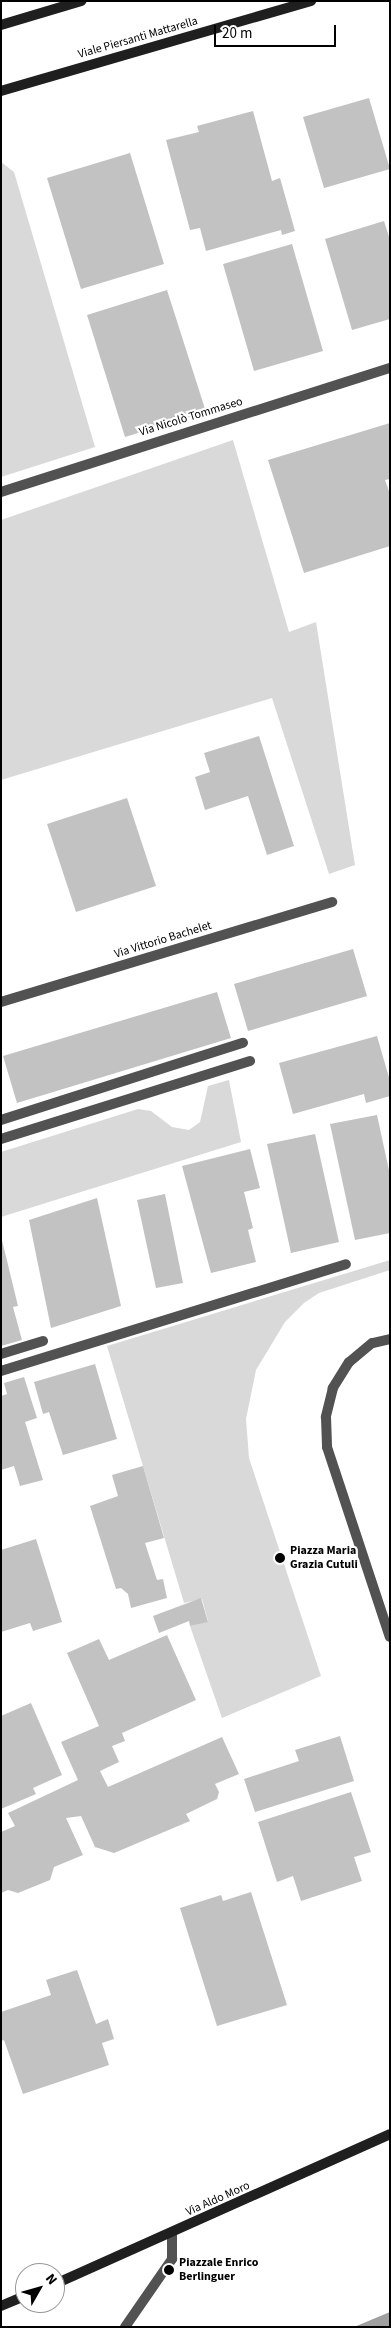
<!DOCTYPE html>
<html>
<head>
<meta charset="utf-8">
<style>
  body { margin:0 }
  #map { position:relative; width:391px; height:2328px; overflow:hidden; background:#fff; font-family:"Source Sans 3",sans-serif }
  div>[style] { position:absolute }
  .green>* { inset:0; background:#d9d9d9 }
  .water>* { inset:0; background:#a0a0a0 }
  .building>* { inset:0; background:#c2c2c2 }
  .lane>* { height:10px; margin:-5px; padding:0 5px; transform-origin:5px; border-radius:5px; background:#525252 }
  .street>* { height:10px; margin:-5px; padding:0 5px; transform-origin:5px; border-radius:5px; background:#525252 }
  .secondary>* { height:10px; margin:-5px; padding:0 5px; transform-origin:5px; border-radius:5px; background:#1f1f1f }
  .dots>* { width:14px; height:14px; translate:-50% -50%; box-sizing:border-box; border:2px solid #fff; border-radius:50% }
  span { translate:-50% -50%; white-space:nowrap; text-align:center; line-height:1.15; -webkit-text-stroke:4.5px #fff; paint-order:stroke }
  .street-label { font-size:12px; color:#000 }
  .poi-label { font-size:12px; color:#000; font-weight:700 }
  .left { translate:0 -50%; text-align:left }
  .frame { position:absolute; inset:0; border:2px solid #000; pointer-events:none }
  .north { position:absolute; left:15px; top:2263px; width:50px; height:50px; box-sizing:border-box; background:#fff; border:1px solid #999; border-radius:50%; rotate:52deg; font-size:14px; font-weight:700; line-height:20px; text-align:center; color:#000 }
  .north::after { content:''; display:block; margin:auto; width:18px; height:22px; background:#000; clip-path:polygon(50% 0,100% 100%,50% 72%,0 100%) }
  .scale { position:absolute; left:214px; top:25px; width:122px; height:22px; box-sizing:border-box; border:2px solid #000; border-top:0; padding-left:6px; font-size:15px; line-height:18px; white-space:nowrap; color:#000; -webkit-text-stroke:4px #fff; paint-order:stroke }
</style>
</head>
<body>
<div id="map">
  <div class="green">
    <i style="clip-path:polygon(1px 162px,14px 172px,95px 447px,1px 477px)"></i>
    <i style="clip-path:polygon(233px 440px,289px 632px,316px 622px,355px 865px,329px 874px,272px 698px,1px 780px,1px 520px)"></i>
    <i style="clip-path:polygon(229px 1080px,241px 1142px,1px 1217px,1px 1152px,138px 1109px,151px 1111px,172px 1127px,189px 1130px,200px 1122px,208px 1086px)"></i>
    <i style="clip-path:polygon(390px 1260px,390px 1270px,319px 1293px,304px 1303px,285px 1322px,256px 1370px,246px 1419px,249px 1458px,321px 1676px,222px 1718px,190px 1626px,208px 1621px,202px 1599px,184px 1603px,107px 1346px)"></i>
  </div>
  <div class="water">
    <i style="clip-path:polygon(390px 2312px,390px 2327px,354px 2327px)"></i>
  </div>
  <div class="building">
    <i style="clip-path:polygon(369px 98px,390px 169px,324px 188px,303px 117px)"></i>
    <i style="clip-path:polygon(253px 111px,272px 181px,280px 178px,295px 231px,282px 235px,281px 230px,206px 251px,200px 228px,190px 230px,166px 140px,199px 132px,197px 126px)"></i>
    <i style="clip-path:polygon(130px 153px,164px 264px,81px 289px,47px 178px)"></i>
    <i style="clip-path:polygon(384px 221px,390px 240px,390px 319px,352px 330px,325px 239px)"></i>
    <i style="clip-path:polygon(292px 244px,323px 351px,254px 371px,223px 264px)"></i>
    <i style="clip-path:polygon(167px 290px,206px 412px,125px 437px,87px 315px)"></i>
    <i style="clip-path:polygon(390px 423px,390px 479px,385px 480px,390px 494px,390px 546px,304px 573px,268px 460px)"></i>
    <i style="clip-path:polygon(259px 736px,294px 846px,267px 855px,248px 796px,205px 810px,195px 777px,210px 772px,204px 753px)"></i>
    <i style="clip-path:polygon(127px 798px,156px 886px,76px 912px,47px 824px)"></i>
    <i style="clip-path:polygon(353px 949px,367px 996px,248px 1031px,234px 984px)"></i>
    <i style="clip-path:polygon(217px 992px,231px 1038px,17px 1103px,3px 1056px)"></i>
    <i style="clip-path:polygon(377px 1036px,390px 1081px,390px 1096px,366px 1103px,364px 1094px,293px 1114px,279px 1063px)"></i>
    <i style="clip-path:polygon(377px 1115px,390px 1175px,390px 1233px,355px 1240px,330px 1124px)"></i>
    <i style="clip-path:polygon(315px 1134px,339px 1242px,291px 1253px,267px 1144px)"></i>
    <i style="clip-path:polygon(250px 1149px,260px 1188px,244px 1192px,253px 1228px,248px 1230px,256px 1262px,211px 1273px,182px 1166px)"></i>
    <i style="clip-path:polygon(165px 1194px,183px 1283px,156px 1288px,137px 1200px)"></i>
    <i style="clip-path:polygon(97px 1198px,121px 1306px,51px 1328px,29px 1220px)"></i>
    <i style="clip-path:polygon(1px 1236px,18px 1306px,13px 1307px,22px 1340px,1px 1346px)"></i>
    <i style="clip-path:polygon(95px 1364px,117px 1439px,63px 1455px,49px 1412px,43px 1414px,34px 1382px)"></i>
    <i style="clip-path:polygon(24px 1377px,37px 1418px,25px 1422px,43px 1480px,20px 1486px,14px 1466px,1px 1470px,1px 1396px,7px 1394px,4px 1383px)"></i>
    <i style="clip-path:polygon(143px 1466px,164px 1538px,145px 1543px,157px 1580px,163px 1579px,167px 1598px,131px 1608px,128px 1594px,121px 1588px,116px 1589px,90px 1506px,118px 1496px,112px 1475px)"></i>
    <i style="clip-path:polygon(36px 1539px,62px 1622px,33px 1631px,30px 1623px,1px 1632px,1px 1550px)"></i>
    <i style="clip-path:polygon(201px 1598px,208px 1622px,190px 1626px,189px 1621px,159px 1633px,153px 1616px)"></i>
    <i style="clip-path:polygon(167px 1635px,196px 1700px,122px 1733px,125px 1741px,112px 1746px,119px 1762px,100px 1771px,108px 1787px,222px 1737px,239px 1774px,215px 1784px,219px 1792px,217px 1799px,186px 1814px,190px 1821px,114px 1853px,95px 1847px,81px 1816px,66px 1818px,83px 1855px,54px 1867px,50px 1880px,18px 1893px,8px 1890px,1px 1893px,1px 1832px,15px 1826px,8px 1813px,78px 1780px,61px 1742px,99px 1726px,67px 1653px,99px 1639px,109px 1660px)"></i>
    <i style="clip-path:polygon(31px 1703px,62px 1775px,33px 1788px,36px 1794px,1px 1809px,1px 1716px)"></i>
    <i style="clip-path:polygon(340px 1736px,354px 1781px,255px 1812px,244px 1779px,299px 1761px,295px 1750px)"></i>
    <i style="clip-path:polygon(351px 1792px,371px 1852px,354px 1857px,362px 1881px,301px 1901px,293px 1876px,277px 1882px,258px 1822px)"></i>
    <i style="clip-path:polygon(251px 1892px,287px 2005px,217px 2026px,180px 1908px,221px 1895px,223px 1901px)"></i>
    <i style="clip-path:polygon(77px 1970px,96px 2024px,108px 2019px,114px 2039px,102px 2043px,109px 2065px,23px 2094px,4px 2040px,1px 2041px,1px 2012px,51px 1995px,46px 1980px)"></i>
  </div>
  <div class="lane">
    <i style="left:1px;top:1120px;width:254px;rotate:-17.7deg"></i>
    <i style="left:1px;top:1139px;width:261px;rotate:-17.4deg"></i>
    <i style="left:1px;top:1354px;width:44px;rotate:-17.2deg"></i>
    <i style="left:1px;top:1371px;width:361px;rotate:-17.2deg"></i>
  </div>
  <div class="street">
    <i style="left:1px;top:492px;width:408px;rotate:-17.7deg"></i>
    <i style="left:1px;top:1002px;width:346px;rotate:-16.8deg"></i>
    <i style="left:390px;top:1339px;width:18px;rotate:167deg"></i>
    <i style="left:372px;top:1343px;width:30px;rotate:140deg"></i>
    <i style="left:349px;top:1362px;width:31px;rotate:122deg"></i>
    <i style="left:333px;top:1388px;width:30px;rotate:104deg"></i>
    <i style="left:326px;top:1417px;width:30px;rotate:88deg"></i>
    <i style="left:327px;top:1447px;width:200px;rotate:71.7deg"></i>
    <i style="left:125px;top:2327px;width:83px;rotate:-55.3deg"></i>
    <i style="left:172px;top:2259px;width:25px;rotate:-90deg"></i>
  </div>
  <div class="secondary">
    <i style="left:1px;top:25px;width:84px;rotate:-16.7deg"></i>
    <i style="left:1px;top:91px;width:323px;rotate:-16.2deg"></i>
    <i style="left:55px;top:2284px;width:367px;rotate:-24.1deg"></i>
    <i style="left:1px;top:2306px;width:26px;rotate:-23deg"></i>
  </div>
  <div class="dots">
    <i style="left:280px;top:1558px;background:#000"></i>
    <i style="left:169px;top:2270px;background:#000"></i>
  </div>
  <div class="street-label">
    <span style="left:138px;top:38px;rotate:-16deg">Viale Piersanti Mattarella</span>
    <span style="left:191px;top:417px;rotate:-17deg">Via Nicolò Tommaseo</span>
    <span style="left:163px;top:940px;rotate:-17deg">Via Vittorio Bachelet</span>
    <span style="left:218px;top:2199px;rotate:-24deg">Via Aldo Moro</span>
  </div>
  <div class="poi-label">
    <span class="left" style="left:290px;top:1558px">Piazza Maria<br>Grazia Cutuli</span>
    <span class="left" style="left:179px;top:2270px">Piazzale Enrico<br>Berlinguer</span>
  </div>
  <div class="frame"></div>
  <div class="north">N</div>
  <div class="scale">20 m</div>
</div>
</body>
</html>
